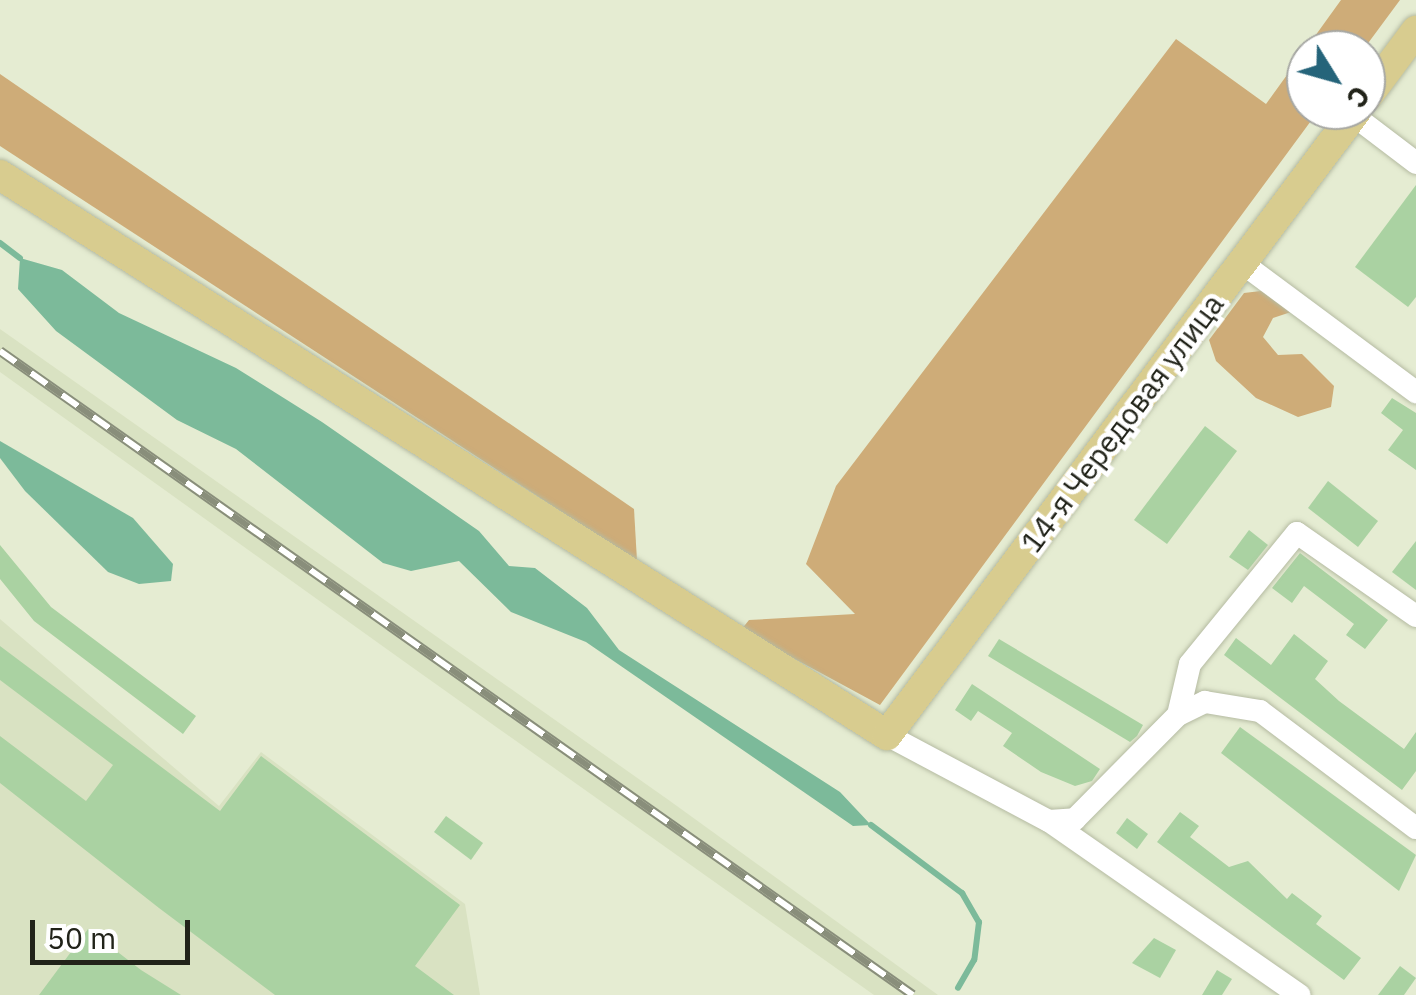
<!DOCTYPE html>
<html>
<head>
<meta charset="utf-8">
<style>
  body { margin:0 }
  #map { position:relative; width:1416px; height:995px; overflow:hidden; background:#e5ecd2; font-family:"IBM Plex Sans",sans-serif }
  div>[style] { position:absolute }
  .built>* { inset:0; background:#d9e2c2 }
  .forest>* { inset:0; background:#ceac78 }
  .water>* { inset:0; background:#7cba9a }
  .stream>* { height:6px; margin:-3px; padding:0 3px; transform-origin:3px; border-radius:3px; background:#7cba9a }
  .building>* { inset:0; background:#aad2a2 }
  .roads { filter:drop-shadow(0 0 2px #b5bba2) drop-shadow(0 0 2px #b5bba2) }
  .minor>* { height:22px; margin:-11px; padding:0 11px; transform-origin:11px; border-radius:11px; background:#fff }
  .major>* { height:30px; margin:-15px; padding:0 15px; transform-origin:15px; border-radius:15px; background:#d8cc8f }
  .rail>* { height:10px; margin-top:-5px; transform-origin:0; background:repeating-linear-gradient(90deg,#fff 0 19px,#898e7b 0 38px); box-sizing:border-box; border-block:2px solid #898e7b }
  span { translate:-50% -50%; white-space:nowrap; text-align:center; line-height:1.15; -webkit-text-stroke:9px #fff; paint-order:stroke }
  .street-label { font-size:30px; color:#212319 }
  .north { position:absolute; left:1286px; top:30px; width:100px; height:100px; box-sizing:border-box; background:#fff; border:2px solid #a6a7a3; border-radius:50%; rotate:127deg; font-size:28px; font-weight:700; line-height:40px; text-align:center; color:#212319 }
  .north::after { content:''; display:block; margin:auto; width:35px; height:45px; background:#25647a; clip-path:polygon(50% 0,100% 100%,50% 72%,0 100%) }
  .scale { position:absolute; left:30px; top:920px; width:160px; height:45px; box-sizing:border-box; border:5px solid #212319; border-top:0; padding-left:12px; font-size:30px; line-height:35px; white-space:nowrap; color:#212319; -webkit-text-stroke:8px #fff; paint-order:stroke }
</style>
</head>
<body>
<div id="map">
  <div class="built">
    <i style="clip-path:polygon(0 329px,670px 801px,938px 995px,874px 995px,409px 665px,0 372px)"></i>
    <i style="clip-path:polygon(0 619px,219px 806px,261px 752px,465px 904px,480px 995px,0 995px)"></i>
  </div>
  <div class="forest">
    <i style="clip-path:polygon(1341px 0,1400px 0,1363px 50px,1306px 50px,1306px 110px,1319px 110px,880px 705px,741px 630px,749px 620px,855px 614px,806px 564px,836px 486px,1176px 39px,1266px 104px)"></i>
    <i style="clip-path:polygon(0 74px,634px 509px,637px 561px,0 146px)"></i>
    <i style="clip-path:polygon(1269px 290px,1294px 311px,1273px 318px,1263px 337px,1278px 355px,1302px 354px,1334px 386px,1331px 407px,1298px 417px,1256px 398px,1216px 361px,1209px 340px,1244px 293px)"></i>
  </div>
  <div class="water">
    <i style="clip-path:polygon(20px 258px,62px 270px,119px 313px,236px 368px,322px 422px,479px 531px,509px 566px,535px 568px,587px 608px,619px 650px,840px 792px,871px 825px,853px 826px,586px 642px,511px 612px,459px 561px,411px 571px,383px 563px,236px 449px,177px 420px,56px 331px,18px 289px)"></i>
    <i style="clip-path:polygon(0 441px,133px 518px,173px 564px,171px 581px,139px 584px,108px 572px,25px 491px,0 458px)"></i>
  </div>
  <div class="stream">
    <i style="left:0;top:243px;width:25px;rotate:37deg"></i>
    <i style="left:871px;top:825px;width:114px;rotate:36.8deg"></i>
    <i style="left:962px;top:893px;width:34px;rotate:60deg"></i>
    <i style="left:979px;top:922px;width:38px;rotate:97deg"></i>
    <i style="left:974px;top:960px;width:32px;rotate:120deg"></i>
  </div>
  <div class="building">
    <i style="clip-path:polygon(1416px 185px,1416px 297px,1408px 307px,1355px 267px)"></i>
    <i style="clip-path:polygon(1392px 398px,1416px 413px,1416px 470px,1388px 450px,1403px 430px,1381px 413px)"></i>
    <i style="clip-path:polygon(1205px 426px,1237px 451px,1167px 544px,1134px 520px)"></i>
    <i style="clip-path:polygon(1328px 481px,1378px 521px,1358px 547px,1308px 508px)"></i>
    <i style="clip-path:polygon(1249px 530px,1268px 545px,1248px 570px,1229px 557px)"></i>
    <i style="clip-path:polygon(1416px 541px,1416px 590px,1392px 572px)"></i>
    <i style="clip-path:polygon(0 545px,51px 607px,196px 716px,183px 734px,34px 621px,0 579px)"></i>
    <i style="clip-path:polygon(1300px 553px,1388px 620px,1365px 649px,1346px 635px,1354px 624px,1304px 586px,1292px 603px,1272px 588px)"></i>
    <i style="clip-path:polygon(1294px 634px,1328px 661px,1315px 679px,1339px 701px,1404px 749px,1416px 732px,1416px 771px,1402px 790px,1224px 655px,1236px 638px,1271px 665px)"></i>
    <i style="clip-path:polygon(999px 639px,1143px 725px,1137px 736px,1130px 742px,988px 656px)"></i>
    <i style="clip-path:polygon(0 646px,220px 811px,261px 756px,460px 905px,415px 966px,454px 995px,275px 995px,159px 908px,0 783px,0 736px,86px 801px,113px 765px,0 680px)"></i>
    <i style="clip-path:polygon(972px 684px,1100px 769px,1092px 781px,1075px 786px,1041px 772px,1003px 746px,1012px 733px,978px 711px,971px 721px,955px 710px)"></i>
    <i style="clip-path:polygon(1240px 727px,1416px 855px,1399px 891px,1221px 753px)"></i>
    <i style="clip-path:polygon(1180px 812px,1199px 826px,1190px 837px,1229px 867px,1248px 861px,1287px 899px,1292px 893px,1322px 916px,1316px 924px,1361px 958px,1344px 980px,1157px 842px)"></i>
    <i style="clip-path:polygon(446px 816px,483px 843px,471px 860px,434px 832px)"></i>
    <i style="clip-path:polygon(1127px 818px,1148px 834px,1137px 849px,1116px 833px)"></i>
    <i style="clip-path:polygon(88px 929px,141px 970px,181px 995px,39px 995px)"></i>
    <i style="clip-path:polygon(1154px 938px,1176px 950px,1160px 978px,1132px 963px)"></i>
    <i style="clip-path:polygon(1400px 966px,1416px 978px,1404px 995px,1378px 995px)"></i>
    <i style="clip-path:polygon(1217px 970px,1232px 979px,1222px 995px,1202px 995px)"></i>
  </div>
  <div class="roads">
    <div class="minor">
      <i style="left:1353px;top:115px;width:79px;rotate:37.3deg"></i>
      <i style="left:1242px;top:263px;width:217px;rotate:36.6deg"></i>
      <i style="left:1178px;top:715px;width:30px;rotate:-26deg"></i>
      <i style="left:1205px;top:702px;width:56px;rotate:9.3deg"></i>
      <i style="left:1260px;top:711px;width:195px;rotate:36.9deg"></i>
      <i style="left:887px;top:735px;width:183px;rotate:28deg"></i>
      <i style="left:1049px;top:821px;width:26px;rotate:-4deg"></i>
      <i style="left:1075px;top:819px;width:146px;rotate:-45.3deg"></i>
      <i style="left:1178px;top:715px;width:52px;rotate:-76.8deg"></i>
      <i style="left:1190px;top:664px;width:169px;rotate:-50.8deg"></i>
      <i style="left:1297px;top:533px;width:145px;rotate:34.9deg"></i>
      <i style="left:1049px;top:821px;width:305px;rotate:34.8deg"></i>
    </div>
    <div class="major">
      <i style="left:1366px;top:98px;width:84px;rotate:-53.3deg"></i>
      <i style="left:0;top:175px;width:1049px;rotate:32.27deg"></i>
      <i style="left:887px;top:735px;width:782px;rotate:-53.06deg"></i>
    </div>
  </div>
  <div class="rail">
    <i style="left:0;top:351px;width:1117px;rotate:35.2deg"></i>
  </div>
  <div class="street-label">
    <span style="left:1122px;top:423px;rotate:-53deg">14-я Чередовая улица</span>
  </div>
  <div class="north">С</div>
  <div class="scale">50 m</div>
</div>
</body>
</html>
